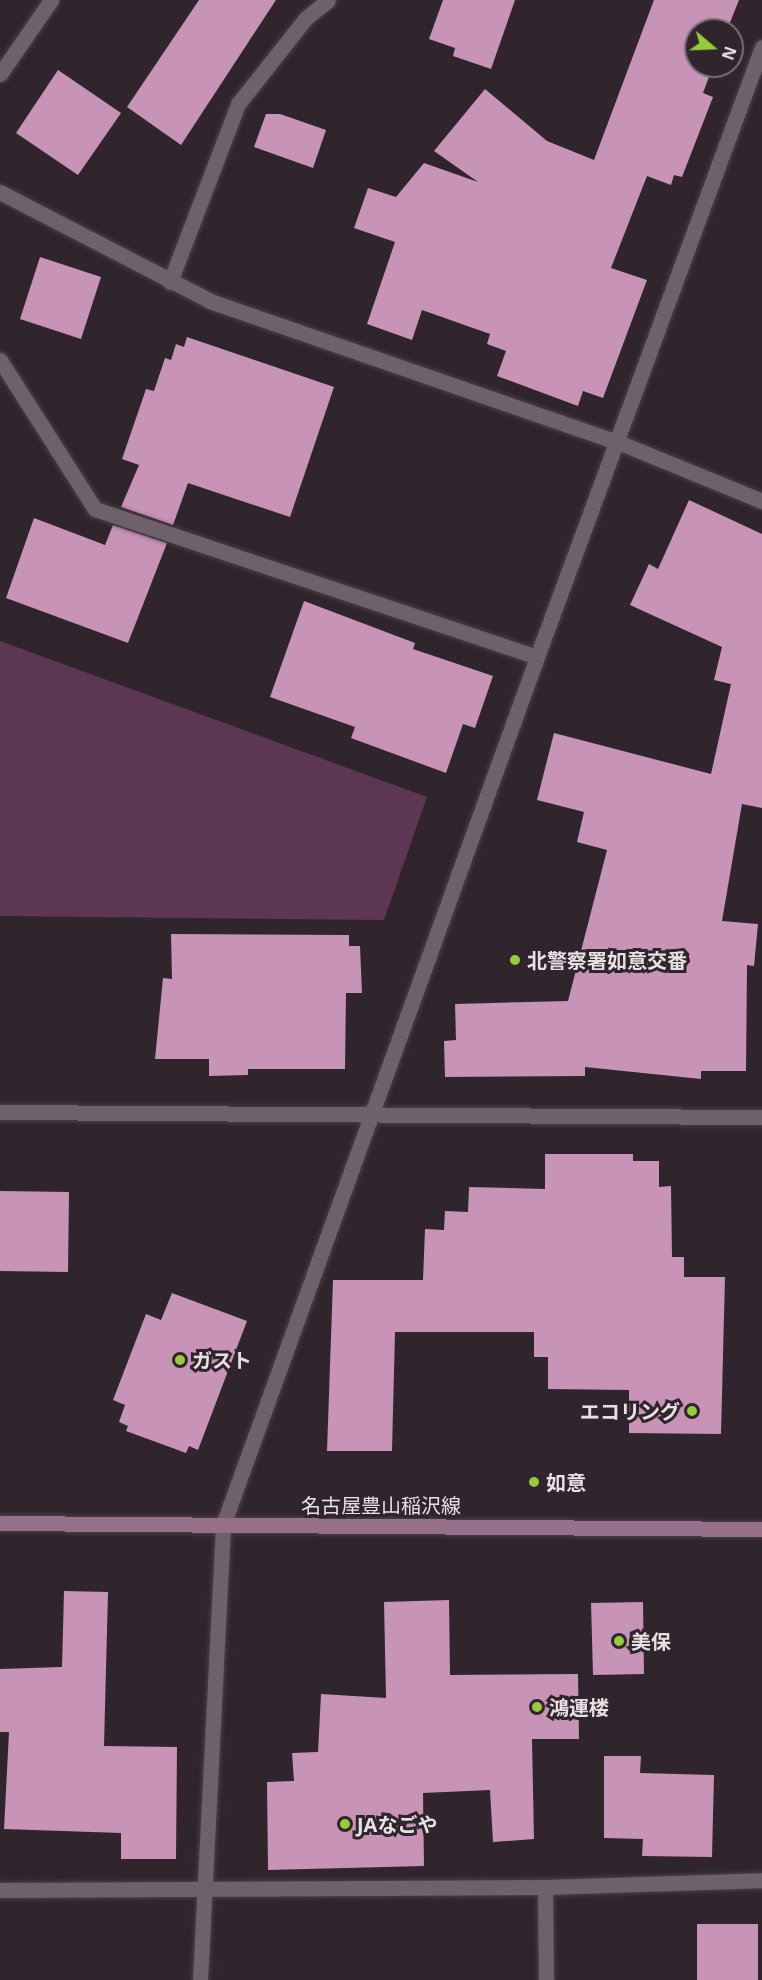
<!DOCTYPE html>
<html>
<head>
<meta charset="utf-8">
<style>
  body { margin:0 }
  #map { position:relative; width:762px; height:1980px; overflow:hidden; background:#31252d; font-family:"Open Sans","Noto Sans JP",sans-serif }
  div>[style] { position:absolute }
  .green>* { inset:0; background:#5c3652 }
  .building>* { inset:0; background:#c793b7 }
  .roads { filter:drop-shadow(0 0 2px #4a4047) drop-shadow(0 0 2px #4a4047) }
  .street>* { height:15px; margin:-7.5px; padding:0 7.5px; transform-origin:7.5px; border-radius:7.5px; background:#6e616a }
  .secondary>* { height:15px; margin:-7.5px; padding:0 7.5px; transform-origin:7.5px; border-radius:7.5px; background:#95708b }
  .dots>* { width:16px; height:16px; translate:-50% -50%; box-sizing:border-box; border:3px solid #31252d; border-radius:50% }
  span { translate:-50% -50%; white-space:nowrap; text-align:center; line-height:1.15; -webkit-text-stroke:6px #31252d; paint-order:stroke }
  .poi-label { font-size:20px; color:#e7e0e5; font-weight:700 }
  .left { translate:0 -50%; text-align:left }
  .right { translate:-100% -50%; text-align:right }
  .street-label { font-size:20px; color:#e7e0e5 }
  .north { position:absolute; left:684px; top:18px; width:60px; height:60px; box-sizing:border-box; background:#31252d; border:2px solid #7a7077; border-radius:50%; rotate:109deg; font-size:16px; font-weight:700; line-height:24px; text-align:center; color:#e7e0e5 }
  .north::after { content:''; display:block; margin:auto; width:21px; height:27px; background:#96cc39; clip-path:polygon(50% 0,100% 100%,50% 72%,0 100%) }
</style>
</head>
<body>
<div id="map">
  <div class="green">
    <i style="clip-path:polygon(0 641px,427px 797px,384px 920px,0 916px)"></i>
  </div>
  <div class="building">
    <i style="clip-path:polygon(199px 0,276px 0,181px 145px,127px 107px)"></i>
    <i style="clip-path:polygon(443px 0,515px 0,491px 69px,453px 56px,455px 48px,429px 39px)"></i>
    <i style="clip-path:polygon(654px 0,739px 0,727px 30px,696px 30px,696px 66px,713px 66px,703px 93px,713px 97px,682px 177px,674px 175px,671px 185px,647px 176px,611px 268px,647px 280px,603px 398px,583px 391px,578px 406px,497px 376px,506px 351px,487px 344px,490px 334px,422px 310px,412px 340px,367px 324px,395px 242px,354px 228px,368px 188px,396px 197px,424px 163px,478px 182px,434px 151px,485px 89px,547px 141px,594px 160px)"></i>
    <i style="clip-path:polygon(58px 70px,121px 113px,78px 175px,16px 133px)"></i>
    <i style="clip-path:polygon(266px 114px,280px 114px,326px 130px,313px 168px,254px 147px)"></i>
    <i style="clip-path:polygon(40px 257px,101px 277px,81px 339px,20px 319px)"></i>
    <i style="clip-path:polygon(187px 337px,334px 387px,290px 517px,188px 483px,173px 525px,121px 507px,139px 465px,122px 459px,146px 389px,154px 391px,165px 358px,171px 360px,176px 344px,184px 347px)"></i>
    <i style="clip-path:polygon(689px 500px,762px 534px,762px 808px,742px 804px,722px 921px,758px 924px,754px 966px,747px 965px,746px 1071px,701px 1071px,701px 1079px,585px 1067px,585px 1076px,445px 1077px,444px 1041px,456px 1040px,455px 1004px,568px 1001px,607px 850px,577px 842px,584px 812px,537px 800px,554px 733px,711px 774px,731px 684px,714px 680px,722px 647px,630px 605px,649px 564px,658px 569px)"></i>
    <i style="clip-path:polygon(34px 518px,105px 545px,113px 525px,167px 543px,128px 643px,6px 598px)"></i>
    <i style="clip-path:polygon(304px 601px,415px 643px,413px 649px,493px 676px,475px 728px,463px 724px,446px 773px,351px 738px,355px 727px,270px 697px)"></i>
    <i style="clip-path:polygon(171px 934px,349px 935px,349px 946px,360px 946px,362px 993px,346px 993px,345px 1069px,248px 1069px,248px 1075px,209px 1076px,209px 1059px,155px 1059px,163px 978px,172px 979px)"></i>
    <i style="clip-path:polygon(545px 1154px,633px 1154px,633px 1161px,659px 1161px,659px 1187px,671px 1186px,672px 1257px,684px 1257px,684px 1277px,725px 1277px,721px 1434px,629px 1433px,629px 1390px,548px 1389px,548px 1357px,534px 1357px,534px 1332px,395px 1332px,392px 1451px,327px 1451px,333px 1280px,423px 1280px,425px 1229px,444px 1230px,445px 1211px,468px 1212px,469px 1187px,545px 1189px)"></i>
    <i style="clip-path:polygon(0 1191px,69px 1192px,68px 1272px,0 1271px)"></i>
    <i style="clip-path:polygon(172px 1293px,247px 1321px,198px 1450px,189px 1446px,186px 1453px,126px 1431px,128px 1426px,119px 1422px,125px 1405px,113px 1400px,146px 1314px,161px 1320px)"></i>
    <i style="clip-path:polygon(64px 1591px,108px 1592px,104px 1746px,177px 1747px,176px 1859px,121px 1859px,121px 1833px,4px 1829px,9px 1732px,0 1732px,0 1669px,62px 1667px)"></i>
    <i style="clip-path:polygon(449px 1600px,450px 1675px,578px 1674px,579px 1739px,532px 1739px,534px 1839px,493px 1842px,490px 1790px,423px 1793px,424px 1866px,268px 1870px,267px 1782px,294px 1781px,292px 1753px,318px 1752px,321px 1694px,386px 1698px,384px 1602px)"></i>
    <i style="clip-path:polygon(643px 1602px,644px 1674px,593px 1675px,591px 1603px)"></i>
    <i style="clip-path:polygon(604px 1756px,641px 1756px,640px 1773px,714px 1775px,712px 1857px,642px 1856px,643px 1839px,604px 1838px)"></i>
    <i style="clip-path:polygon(697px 1924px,758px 1924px,758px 1980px,697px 1980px)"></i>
  </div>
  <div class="roads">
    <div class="street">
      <i style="left:0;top:74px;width:90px;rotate:-55.4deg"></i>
      <i style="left:0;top:192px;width:237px;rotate:27.4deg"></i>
      <i style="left:210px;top:301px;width:432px;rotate:19.1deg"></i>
      <i style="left:618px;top:442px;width:156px;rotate:22.3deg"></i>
      <i style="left:170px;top:282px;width:191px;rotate:-69.1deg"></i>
      <i style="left:238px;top:104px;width:110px;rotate:-51.7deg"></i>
      <i style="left:306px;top:18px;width:28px;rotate:-39deg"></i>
      <i style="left:0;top:360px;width:177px;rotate:57.5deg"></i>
      <i style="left:95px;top:509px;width:466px;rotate:18.5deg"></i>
      <i style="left:0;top:1112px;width:762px;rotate:0.38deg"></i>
      <i style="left:545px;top:1887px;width:93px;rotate:89.4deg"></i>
      <i style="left:0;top:1890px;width:545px;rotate:-0.32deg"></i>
      <i style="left:545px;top:1887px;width:217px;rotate:-1.8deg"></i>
      <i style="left:200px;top:1980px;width:456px;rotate:-87.1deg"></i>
      <i style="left:223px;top:1525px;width:923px;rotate:-70.11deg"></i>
      <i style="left:537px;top:657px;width:650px;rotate:-69.75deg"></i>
    </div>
    <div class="secondary">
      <i style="left:0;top:1523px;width:762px;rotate:0.45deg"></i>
    </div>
  </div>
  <div class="dots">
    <i style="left:515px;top:960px;background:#96cc39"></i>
    <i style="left:180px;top:1360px;background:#96cc39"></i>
    <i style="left:692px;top:1411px;background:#96cc39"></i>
    <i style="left:534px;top:1482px;background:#96cc39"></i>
    <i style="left:619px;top:1641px;background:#96cc39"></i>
    <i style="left:537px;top:1707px;background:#96cc39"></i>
    <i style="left:345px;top:1824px;background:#96cc39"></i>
  </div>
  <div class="poi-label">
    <span class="left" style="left:527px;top:960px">北警察署如意交番</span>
    <span class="left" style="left:192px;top:1360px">ガスト</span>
    <span class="right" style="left:680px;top:1411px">エコリング</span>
    <span class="left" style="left:546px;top:1482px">如意</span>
    <span class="left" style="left:631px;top:1641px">美保</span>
    <span class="left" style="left:549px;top:1707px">鴻運楼</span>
    <span class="left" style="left:357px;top:1824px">JAなごや</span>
  </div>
  <div class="street-label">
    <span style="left:381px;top:1505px">名古屋豊山稲沢線</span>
  </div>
  <div class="north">N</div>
</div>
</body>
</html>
